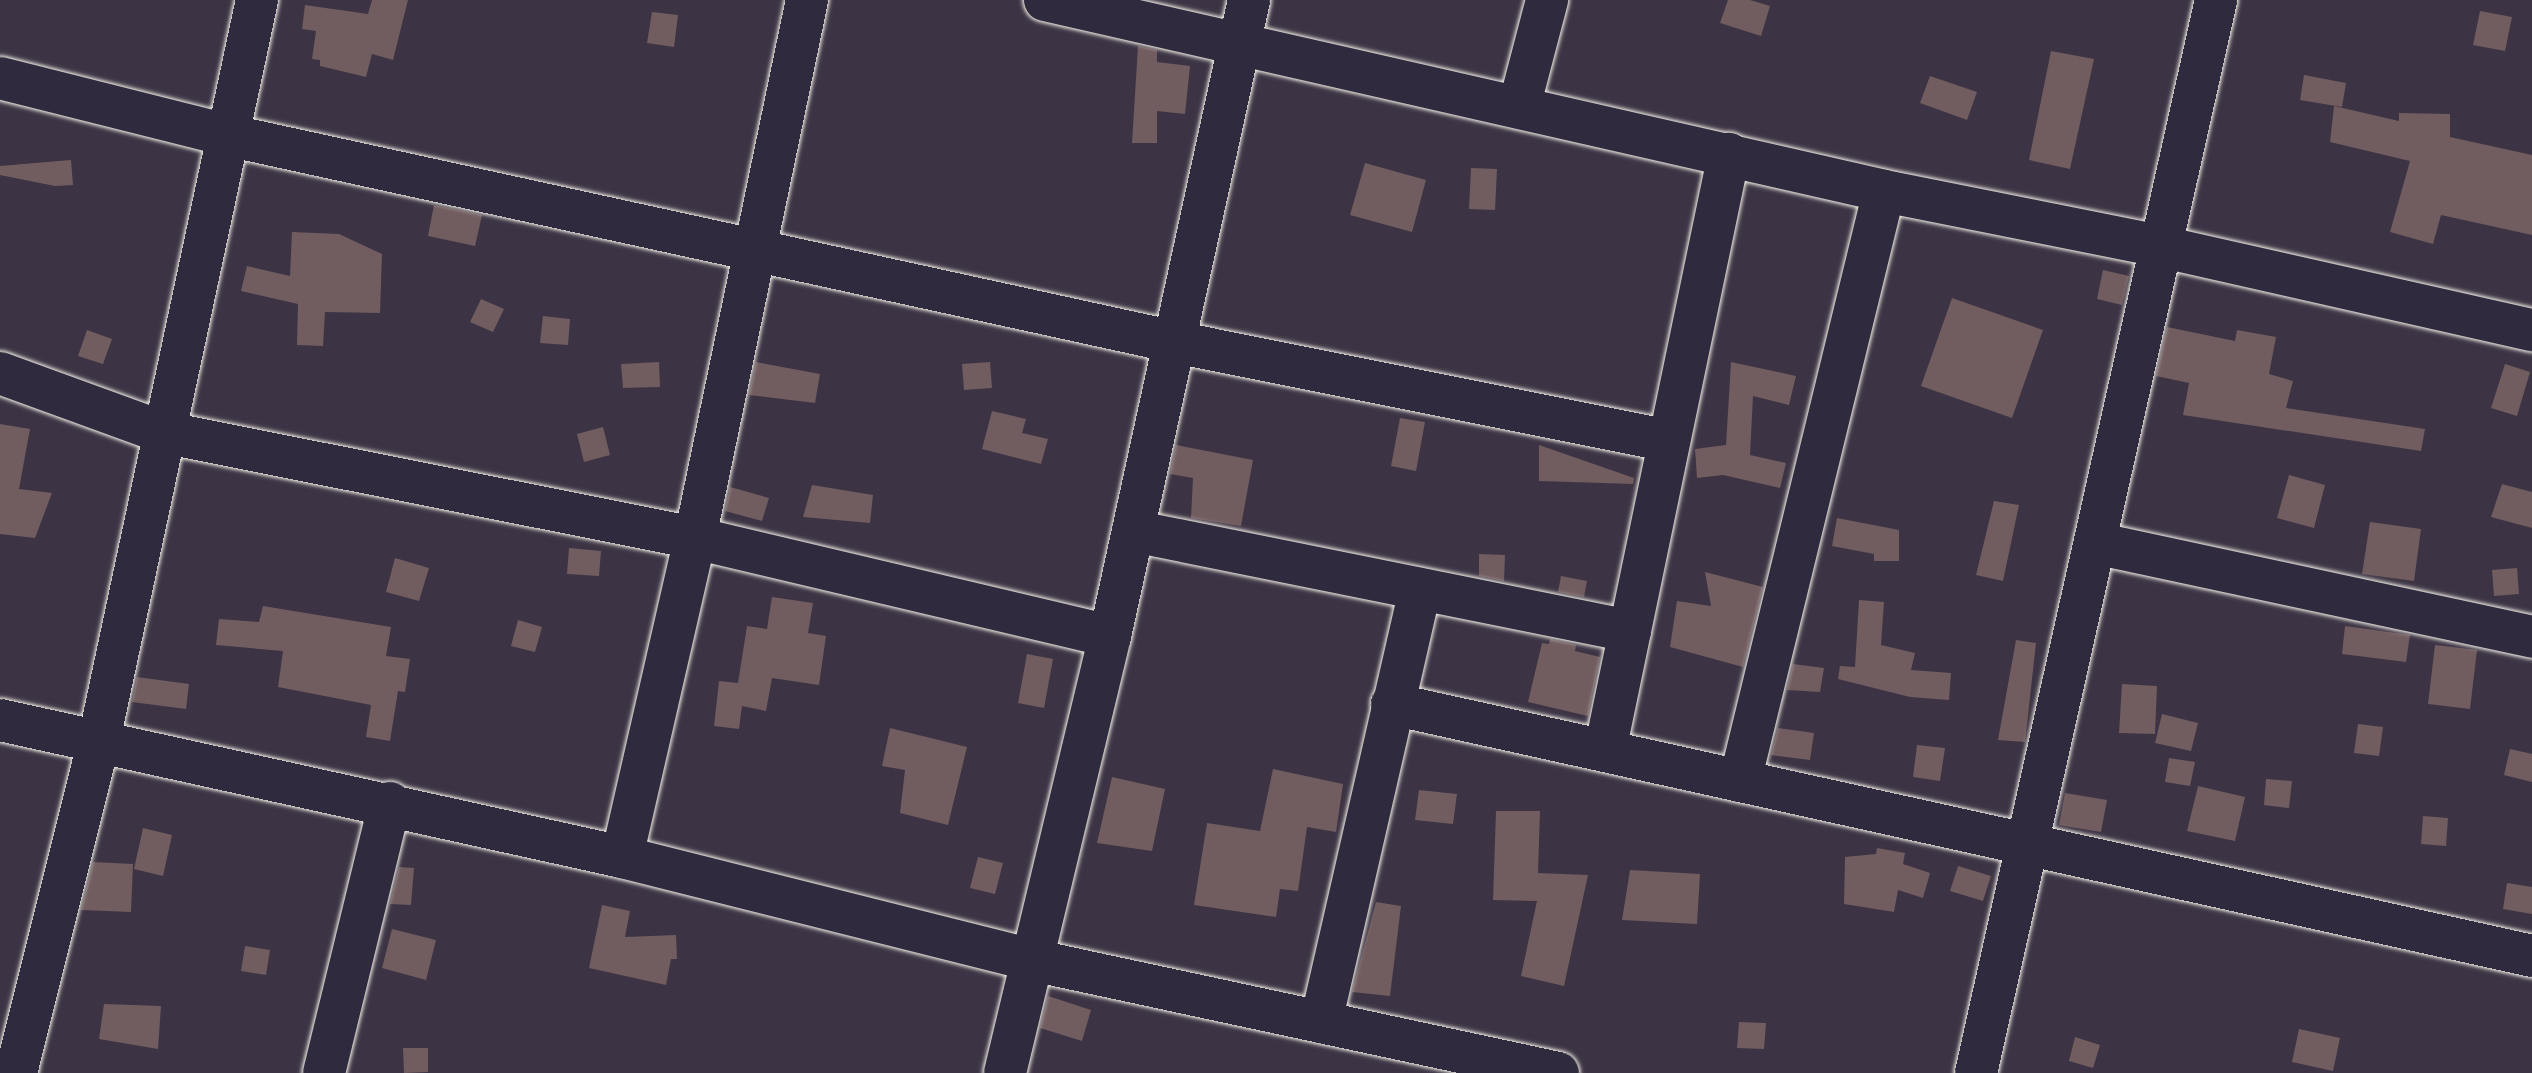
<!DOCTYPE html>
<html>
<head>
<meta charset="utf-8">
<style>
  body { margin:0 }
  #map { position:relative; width:2532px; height:1073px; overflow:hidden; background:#3c3444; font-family:Delius,sans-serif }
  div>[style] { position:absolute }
  .building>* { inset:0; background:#715c5f }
  .roads { filter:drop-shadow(0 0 2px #f4f1e8) drop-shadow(0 0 2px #f4f1e8) }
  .minor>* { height:42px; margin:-21px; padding:0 21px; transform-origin:21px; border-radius:21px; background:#2f2a3d }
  span { translate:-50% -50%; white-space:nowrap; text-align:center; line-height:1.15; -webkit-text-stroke:6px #2f2a3d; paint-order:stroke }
</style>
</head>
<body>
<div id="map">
  <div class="building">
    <i style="clip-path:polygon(372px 0,408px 0,393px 60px,372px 54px,366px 77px,320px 66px,320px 60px,312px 59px,316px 31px,302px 29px,305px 5px,368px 14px)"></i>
    <i style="clip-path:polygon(1728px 0,1750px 0,1770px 6px,1761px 36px,1720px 23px)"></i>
    <i style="clip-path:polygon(2480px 11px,2512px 17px,2505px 51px,2473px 45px)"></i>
    <i style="clip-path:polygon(652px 12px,678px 15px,674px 47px,647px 43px)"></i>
    <i style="clip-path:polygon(1138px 46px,1157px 50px,1157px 62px,1190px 66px,1185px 114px,1157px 111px,1157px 143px,1132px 143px)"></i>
    <i style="clip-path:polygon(2051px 51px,2094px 59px,2070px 169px,2029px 160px)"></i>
    <i style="clip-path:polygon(2304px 75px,2346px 83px,2342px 107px,2300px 100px)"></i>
    <i style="clip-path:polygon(1930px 76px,1977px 92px,1967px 120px,1920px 103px)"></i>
    <i style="clip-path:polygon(2334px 106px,2399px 121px,2399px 113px,2450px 114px,2450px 137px,2532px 155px,2532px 235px,2441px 215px,2433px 244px,2390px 232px,2410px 161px,2330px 142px)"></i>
    <i style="clip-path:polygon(71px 160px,73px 185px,55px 186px,0 175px,0 166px)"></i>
    <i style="clip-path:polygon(1365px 163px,1426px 180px,1412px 232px,1350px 215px)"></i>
    <i style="clip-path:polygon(1471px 168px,1497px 169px,1495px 210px,1469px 209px)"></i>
    <i style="clip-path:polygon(434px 205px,482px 215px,475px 246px,428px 236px)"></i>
    <i style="clip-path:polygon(292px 232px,339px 234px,382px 254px,380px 313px,325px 312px,323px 346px,297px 345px,298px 304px,241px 291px,247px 266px,290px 276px)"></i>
    <i style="clip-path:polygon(2103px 270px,2129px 276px,2122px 305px,2097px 299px)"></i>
    <i style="clip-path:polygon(1952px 298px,2043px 330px,2012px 418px,1921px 386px)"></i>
    <i style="clip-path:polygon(481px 299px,504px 309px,493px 332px,470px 322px)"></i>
    <i style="clip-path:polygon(543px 316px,570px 319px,568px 345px,540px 343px)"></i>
    <i style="clip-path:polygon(2167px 327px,2235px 341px,2237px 330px,2276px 337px,2269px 374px,2293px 381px,2286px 408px,2425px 429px,2421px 451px,2183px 415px,2189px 383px,2156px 376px)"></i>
    <i style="clip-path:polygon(87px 330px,112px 339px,103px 364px,78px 356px)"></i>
    <i style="clip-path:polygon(659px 362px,660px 387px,623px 388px,621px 364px)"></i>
    <i style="clip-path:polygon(756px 362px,820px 374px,815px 403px,749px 395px)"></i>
    <i style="clip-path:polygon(990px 362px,992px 388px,964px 390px,962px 364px)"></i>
    <i style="clip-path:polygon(1731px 362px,1796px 376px,1789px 405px,1753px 396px,1750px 455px,1786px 463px,1780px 488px,1723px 475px,1697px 478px,1695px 449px,1726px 445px)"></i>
    <i style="clip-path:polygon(2505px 364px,2530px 372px,2517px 416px,2491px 408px)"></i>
    <i style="clip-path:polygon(992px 411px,1026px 419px,1022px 433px,1048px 439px,1041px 464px,982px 449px)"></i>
    <i style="clip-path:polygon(1400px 418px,1425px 422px,1416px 471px,1391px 466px)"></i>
    <i style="clip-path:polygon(0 424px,30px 429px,19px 489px,52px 493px,35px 538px,0 534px)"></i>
    <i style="clip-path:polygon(603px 427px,610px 455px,584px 462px,577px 434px)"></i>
    <i style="clip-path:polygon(1176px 445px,1253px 460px,1241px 526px,1191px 518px,1193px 478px,1170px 474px)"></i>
    <i style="clip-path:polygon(1539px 445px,1634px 478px,1633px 484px,1539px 481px)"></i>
    <i style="clip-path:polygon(2289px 475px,2325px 485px,2314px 528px,2277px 518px)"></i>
    <i style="clip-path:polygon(2502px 484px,2532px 492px,2532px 528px,2491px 517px)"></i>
    <i style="clip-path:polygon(812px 485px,873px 495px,870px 523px,803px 517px)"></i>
    <i style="clip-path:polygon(730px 487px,769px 498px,762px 521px,725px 511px)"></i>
    <i style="clip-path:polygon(1994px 501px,2019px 505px,2003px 581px,1976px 575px)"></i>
    <i style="clip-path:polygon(1837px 518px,1899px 530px,1899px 561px,1874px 561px,1874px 554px,1832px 546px)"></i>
    <i style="clip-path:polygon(2370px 522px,2421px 529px,2414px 581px,2362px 574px)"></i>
    <i style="clip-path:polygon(569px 548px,601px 551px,599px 576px,567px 574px)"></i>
    <i style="clip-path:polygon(1479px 554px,1505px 555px,1504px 581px,1479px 576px)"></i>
    <i style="clip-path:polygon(395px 558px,429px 568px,419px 601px,386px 592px)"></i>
    <i style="clip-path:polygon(2517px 568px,2519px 594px,2494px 596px,2492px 570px)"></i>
    <i style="clip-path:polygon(1705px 572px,1763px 587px,1743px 667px,1670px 647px,1677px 601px,1711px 606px)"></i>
    <i style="clip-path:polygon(1561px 576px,1587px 581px,1584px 597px,1558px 592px)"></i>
    <i style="clip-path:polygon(772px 597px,813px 603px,808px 633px,826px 636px,819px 685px,772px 678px,766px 711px,742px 706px,739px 729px,714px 726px,719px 681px,738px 683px,747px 626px,767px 629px)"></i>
    <i style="clip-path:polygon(1859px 600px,1884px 602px,1881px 645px,1915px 653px,1911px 670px,1951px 673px,1949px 700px,1910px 697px,1838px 679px,1840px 666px,1855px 667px)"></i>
    <i style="clip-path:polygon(263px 606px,391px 627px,386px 656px,410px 659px,405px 692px,398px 691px,390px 741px,366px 737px,371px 705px,278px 687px,283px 651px,216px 645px,219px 619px,259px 622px)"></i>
    <i style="clip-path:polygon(518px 620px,542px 627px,535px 652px,511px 646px)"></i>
    <i style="clip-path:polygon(2345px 626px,2410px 635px,2406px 662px,2342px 654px)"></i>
    <i style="clip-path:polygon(1550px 639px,1576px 645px,1575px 651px,1600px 657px,1588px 716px,1528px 702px,1542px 643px,1549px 644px)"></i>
    <i style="clip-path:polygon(2016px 640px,2036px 643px,2025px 742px,1998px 740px)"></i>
    <i style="clip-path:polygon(2435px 645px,2477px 650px,2470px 709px,2428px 704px)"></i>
    <i style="clip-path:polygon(1027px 654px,1053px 659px,1044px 708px,1018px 703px)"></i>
    <i style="clip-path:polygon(1793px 664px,1824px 668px,1820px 692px,1787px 690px)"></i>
    <i style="clip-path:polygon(137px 677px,189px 684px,186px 709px,132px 702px)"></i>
    <i style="clip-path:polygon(2122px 684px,2157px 686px,2155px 734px,2119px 733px)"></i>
    <i style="clip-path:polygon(2162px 714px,2198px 723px,2191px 751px,2155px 743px)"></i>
    <i style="clip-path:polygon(2358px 724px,2383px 727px,2379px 756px,2354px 753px)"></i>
    <i style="clip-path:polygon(890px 728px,967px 747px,948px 825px,900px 813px,905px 770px,882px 766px)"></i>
    <i style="clip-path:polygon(1778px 728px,1814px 733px,1810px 760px,1771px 755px)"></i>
    <i style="clip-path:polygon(1917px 745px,1945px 748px,1940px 781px,1913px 777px)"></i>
    <i style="clip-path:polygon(2510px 749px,2532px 754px,2532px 782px,2504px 775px)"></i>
    <i style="clip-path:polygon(2169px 758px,2195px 762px,2190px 786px,2165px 782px)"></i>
    <i style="clip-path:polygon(1273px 769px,1343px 784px,1336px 832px,1307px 827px,1298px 891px,1280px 889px,1276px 917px,1194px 905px,1207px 823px,1260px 831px)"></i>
    <i style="clip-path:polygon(1112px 777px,1165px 789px,1152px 851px,1097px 843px)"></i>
    <i style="clip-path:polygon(2266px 779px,2292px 781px,2289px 808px,2264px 805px)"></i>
    <i style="clip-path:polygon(2198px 786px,2245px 797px,2235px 841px,2187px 831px)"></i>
    <i style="clip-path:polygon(1419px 790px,1457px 794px,1453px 824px,1415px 820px)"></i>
    <i style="clip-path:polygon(2065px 793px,2107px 800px,2101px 832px,2059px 825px)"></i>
    <i style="clip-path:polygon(1496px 811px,1540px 811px,1538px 873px,1588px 875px,1564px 986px,1521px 976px,1537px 901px,1493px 900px)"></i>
    <i style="clip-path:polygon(2423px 816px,2448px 818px,2446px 846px,2421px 844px)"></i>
    <i style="clip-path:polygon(143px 828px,172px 835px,163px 876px,134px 869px)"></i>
    <i style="clip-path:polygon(1877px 848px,1905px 853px,1903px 864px,1930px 873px,1923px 898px,1898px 890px,1894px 912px,1844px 904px,1845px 857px,1876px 854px)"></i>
    <i style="clip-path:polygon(978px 857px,1003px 863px,995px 894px,970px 888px)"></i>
    <i style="clip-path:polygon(93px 862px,133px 864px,131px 912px,81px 910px)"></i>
    <i style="clip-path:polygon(1958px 866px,1991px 876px,1983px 901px,1950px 891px)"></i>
    <i style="clip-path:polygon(399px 867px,414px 868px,411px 905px,390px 904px)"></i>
    <i style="clip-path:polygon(1630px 870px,1700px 874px,1697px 924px,1622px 920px)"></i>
    <i style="clip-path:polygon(2507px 883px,2532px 887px,2532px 914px,2503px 909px)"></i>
    <i style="clip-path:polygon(1376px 902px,1401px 906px,1390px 996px,1352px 992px)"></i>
    <i style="clip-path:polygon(602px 905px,630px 911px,625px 937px,676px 935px,677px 959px,671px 959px,666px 985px,589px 968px)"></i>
    <i style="clip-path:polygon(392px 929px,436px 940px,426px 980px,382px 968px)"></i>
    <i style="clip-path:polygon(245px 946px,270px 950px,266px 975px,241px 971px)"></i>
    <i style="clip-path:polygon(1048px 996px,1091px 1010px,1082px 1041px,1040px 1028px)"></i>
    <i style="clip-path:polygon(104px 1004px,161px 1006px,158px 1049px,99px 1039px)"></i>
    <i style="clip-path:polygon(1739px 1022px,1766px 1023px,1764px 1049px,1737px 1048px)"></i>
    <i style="clip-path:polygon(2299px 1029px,2340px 1038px,2333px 1071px,2292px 1062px)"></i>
    <i style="clip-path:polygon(2075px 1037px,2100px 1045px,2093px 1068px,2069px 1061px)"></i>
    <i style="clip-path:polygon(403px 1048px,428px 1048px,428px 1072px,404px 1073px)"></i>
  </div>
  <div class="roads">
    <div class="minor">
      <i style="left:1045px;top:0;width:860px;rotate:12.82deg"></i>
      <i style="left:1884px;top:191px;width:285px;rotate:11.3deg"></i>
      <i style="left:2163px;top:247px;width:378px;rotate:12.7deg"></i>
      <i style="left:0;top:78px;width:234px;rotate:14.1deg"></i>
      <i style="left:227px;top:135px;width:970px;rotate:12.32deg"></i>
      <i style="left:1175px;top:342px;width:504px;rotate:11.33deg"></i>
      <i style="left:1519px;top:107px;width:111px;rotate:-75.3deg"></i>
      <i style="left:0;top:373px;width:172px;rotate:20deg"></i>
      <i style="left:162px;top:432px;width:543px;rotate:11.25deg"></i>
      <i style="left:695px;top:538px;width:426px;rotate:13.3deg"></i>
      <i style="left:1133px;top:531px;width:507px;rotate:11.38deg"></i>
      <i style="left:2095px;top:543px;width:447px;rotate:12.1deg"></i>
      <i style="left:1392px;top:704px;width:1168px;rotate:12.46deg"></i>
      <i style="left:0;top:720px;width:637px;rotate:12.42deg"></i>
      <i style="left:622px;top:857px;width:423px;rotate:14.1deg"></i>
      <i style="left:1032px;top:960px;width:538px;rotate:12.12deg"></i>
      <i style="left:1605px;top:751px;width:610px;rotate:-78.27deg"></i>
      <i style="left:1740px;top:781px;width:607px;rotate:-76.28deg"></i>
      <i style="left:622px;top:857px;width:327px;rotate:-77.1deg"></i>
      <i style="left:695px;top:538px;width:550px;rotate:-78.24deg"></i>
      <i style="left:1321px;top:1022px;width:444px;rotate:-77.1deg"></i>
      <i style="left:16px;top:1073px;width:343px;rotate:-76deg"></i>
      <i style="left:99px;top:740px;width:757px;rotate:-77.95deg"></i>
      <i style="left:324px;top:1073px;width:278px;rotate:-76.3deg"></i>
      <i style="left:1005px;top:1073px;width:449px;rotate:-76.5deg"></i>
      <i style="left:1110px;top:636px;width:651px;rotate:-77.67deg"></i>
      <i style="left:1976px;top:1073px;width:1100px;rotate:-77.39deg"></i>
    </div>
  </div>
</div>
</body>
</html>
